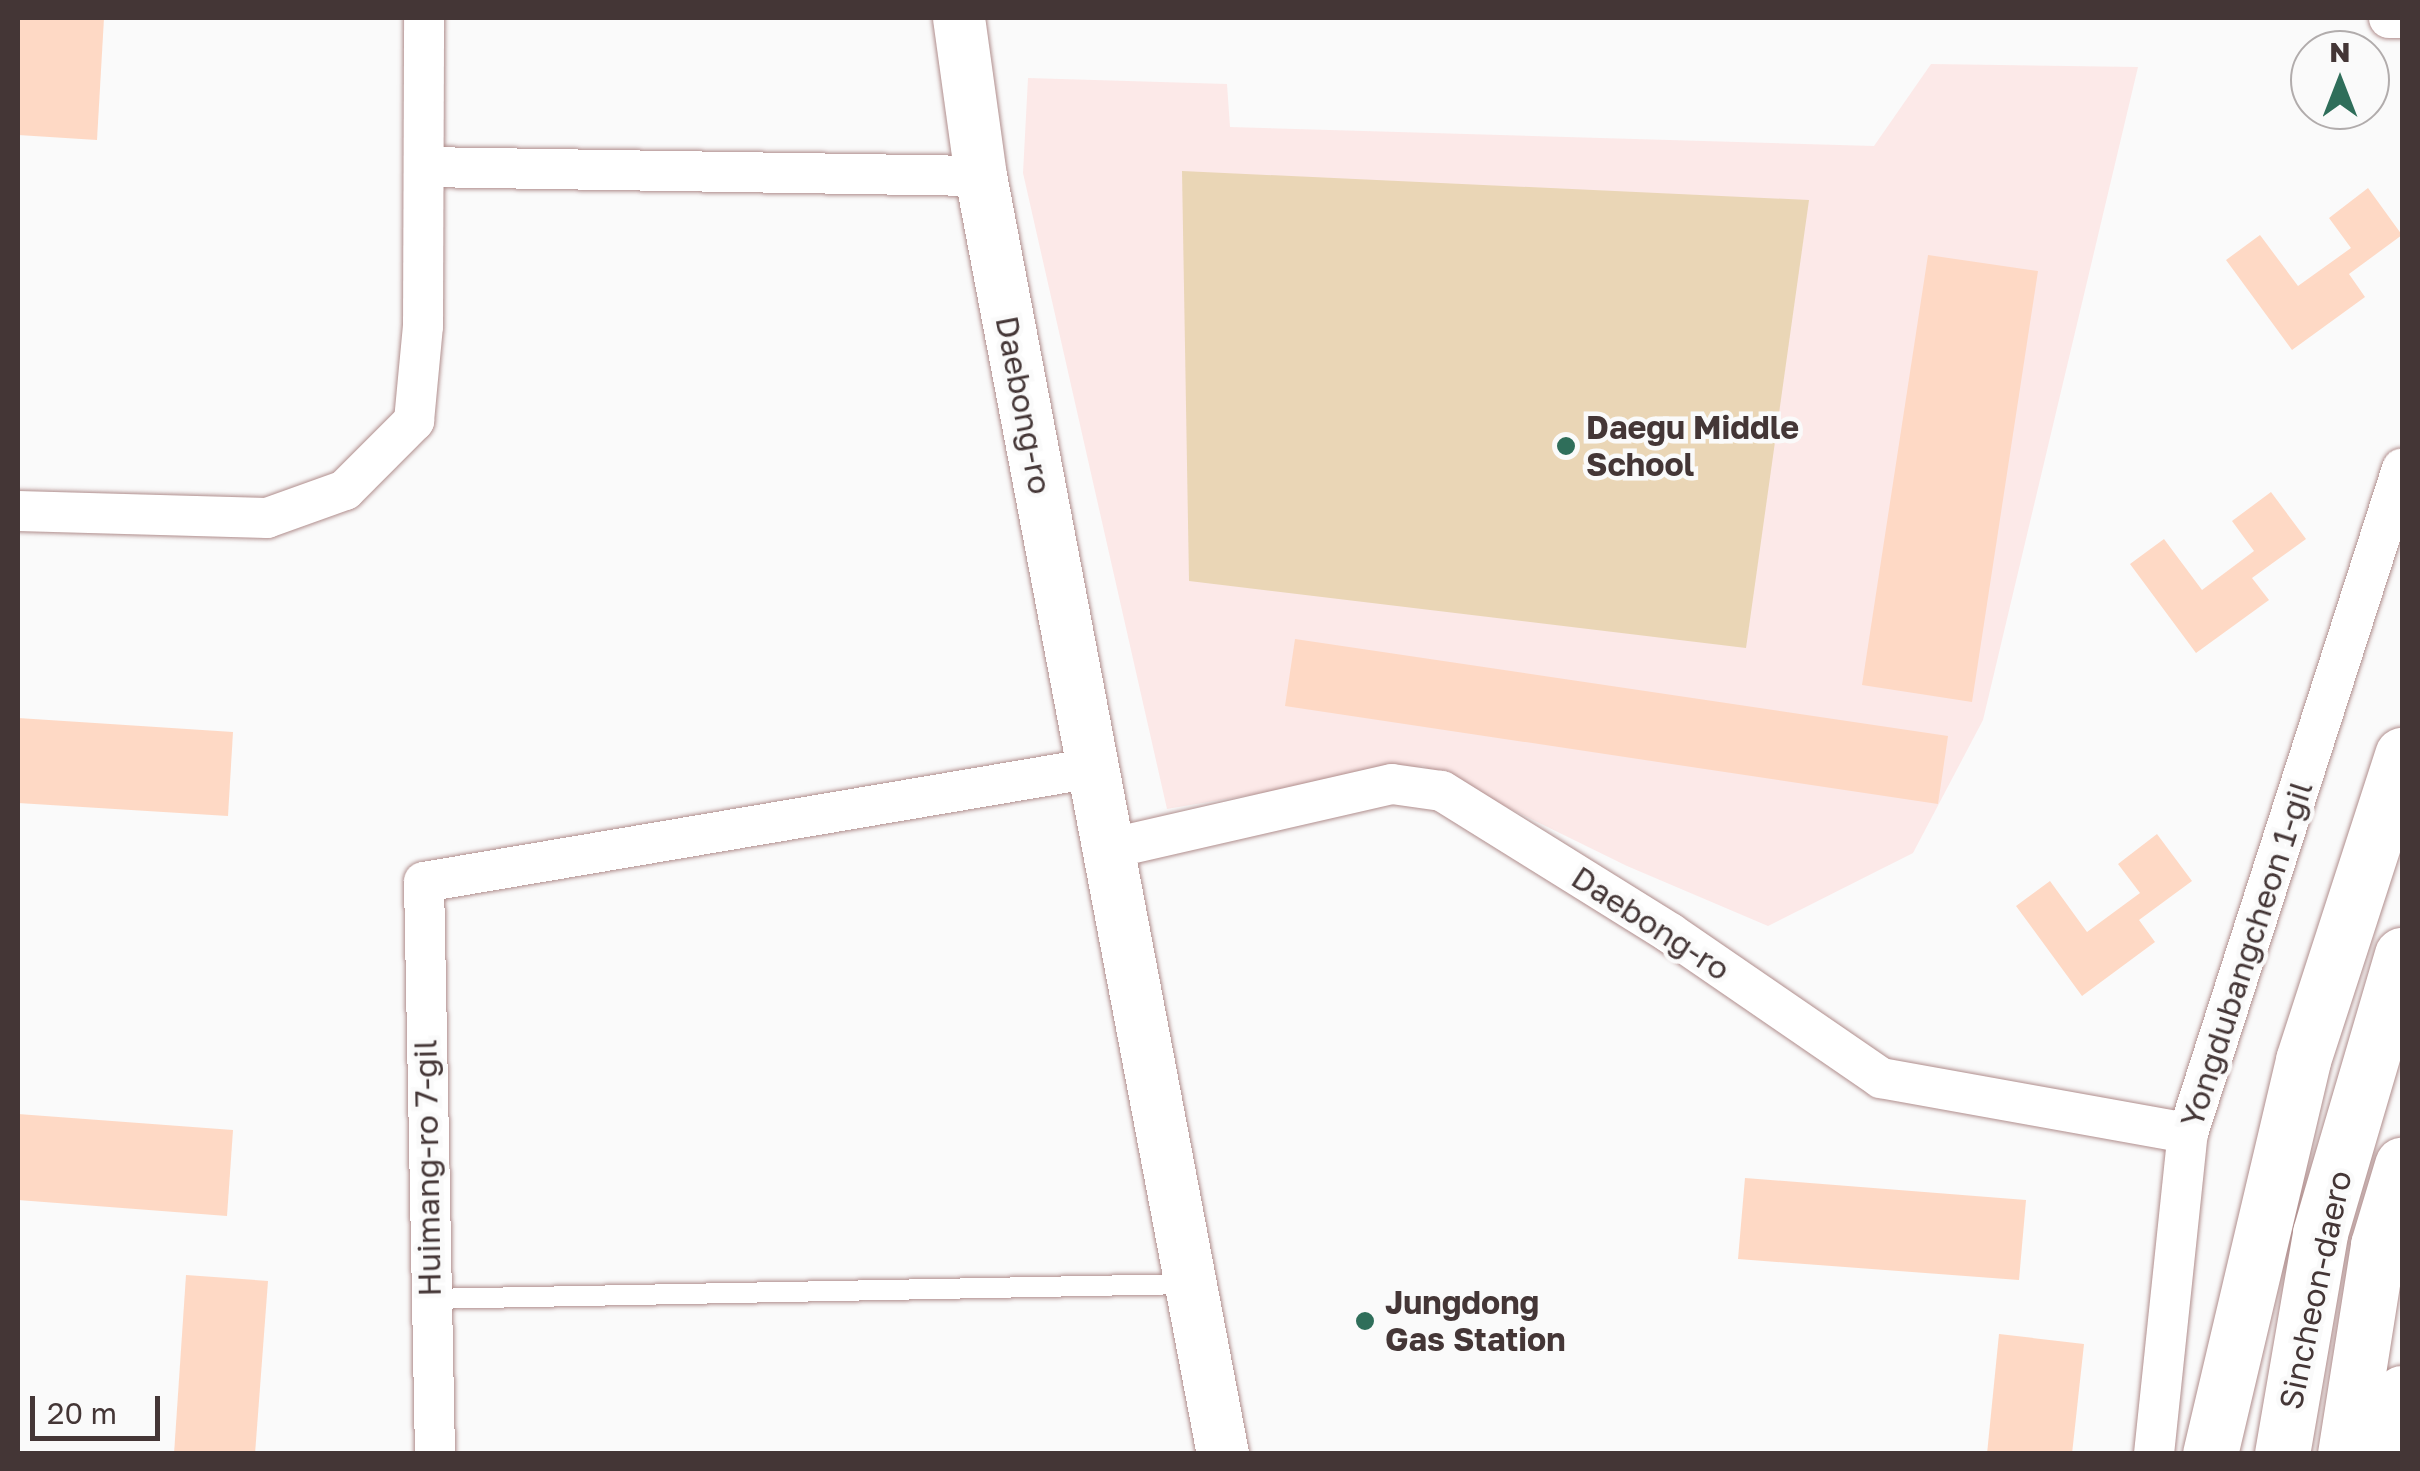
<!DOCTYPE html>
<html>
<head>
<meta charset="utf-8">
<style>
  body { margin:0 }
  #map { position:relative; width:2420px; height:1471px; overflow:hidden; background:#fafafa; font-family:"Golos Text",sans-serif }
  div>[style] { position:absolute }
  .built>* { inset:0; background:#fce9e8 }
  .green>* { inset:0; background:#ead6b6 }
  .building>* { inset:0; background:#fed9c5 }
  .roads { filter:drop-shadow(0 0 2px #b08e8d) drop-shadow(0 0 2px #b08e8d) }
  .service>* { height:20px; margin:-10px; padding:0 10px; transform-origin:10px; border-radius:10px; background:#fff }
  .minor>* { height:40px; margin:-20px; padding:0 20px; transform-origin:20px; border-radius:20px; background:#fff }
  .tertiary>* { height:52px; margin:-26px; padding:0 26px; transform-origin:26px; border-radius:26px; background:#fff }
  .trunk>* { height:55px; margin:-27.5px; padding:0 27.5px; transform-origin:27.5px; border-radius:27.5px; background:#fff }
  .dots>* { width:28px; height:28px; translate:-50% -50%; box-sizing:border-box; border:5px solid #fafafa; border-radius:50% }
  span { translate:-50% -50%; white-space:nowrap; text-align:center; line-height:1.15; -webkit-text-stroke:9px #fafafa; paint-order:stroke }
  .street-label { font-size:32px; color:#443636 }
  .poi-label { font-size:32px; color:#443636; font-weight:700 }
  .left { translate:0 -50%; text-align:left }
  .frame { position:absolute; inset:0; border:20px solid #443636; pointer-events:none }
  .north { position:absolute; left:2290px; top:30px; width:100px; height:100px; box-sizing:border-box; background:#fafafa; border:2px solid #b1acac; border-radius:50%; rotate:0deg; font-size:28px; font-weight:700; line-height:40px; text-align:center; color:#443636 }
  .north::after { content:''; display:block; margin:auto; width:35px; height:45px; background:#2f6e5a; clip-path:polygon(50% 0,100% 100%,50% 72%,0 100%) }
  .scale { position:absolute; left:30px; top:1396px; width:130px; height:45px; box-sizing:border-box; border:5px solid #443636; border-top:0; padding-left:12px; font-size:30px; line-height:35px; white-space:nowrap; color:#443636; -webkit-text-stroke:8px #fafafa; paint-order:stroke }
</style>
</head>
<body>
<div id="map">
  <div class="built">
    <i style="clip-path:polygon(1931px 64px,2138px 67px,1983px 720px,1913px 853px,1768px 926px,1627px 866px,1423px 766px,1167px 809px,1023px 173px,1028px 78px,1227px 84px,1230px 127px,1874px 146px)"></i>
  </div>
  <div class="green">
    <i style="clip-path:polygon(1182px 171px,1809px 200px,1746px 648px,1189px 581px)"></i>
  </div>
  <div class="building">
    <i style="clip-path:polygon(18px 18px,104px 18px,97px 140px,18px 135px)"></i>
    <i style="clip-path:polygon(2368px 188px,2402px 235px,2349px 274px,2365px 297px,2292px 350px,2226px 260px,2260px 235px,2298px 286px,2351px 248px,2329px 218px)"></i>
    <i style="clip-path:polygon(1928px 255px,2038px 271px,1972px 702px,1862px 685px)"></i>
    <i style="clip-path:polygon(2271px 492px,2306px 539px,2252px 578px,2269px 600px,2196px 653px,2130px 564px,2164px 539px,2202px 590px,2254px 551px,2232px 521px)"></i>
    <i style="clip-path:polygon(1295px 639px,1948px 736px,1938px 804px,1285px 706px)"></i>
    <i style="clip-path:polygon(18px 718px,233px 732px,228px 816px,18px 803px)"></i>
    <i style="clip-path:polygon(2157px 834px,2192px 881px,2139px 920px,2155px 942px,2082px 996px,2016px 906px,2050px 881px,2087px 932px,2140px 893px,2118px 864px)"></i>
    <i style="clip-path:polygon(18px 1114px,233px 1130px,227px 1216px,18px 1200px)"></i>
    <i style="clip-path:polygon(1745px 1178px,2026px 1200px,2019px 1280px,1738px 1259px)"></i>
    <i style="clip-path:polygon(186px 1275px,268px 1281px,255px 1454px,174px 1454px)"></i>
    <i style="clip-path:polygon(1999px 1334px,2084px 1344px,2072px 1454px,1987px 1454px)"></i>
  </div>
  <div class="roads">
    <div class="service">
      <i style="left:428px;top:1299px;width:762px;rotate:-1.13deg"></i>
    </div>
    <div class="minor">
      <i style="left:2389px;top:18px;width:13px"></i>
      <i style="left:424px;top:167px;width:557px;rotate:0.93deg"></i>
      <i style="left:18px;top:511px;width:249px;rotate:1.6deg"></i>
      <i style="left:267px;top:518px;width:83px;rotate:-19.7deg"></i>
      <i style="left:345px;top:490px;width:98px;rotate:-45deg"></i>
      <i style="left:414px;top:421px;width:95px;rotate:-84.6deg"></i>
      <i style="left:423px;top:326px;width:308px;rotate:-89.8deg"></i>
      <i style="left:1108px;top:849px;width:291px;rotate:-12.9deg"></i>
      <i style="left:1392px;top:784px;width:50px;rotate:8deg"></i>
      <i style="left:1442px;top:791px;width:269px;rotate:31.9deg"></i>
      <i style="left:1670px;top:933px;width:256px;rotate:34.5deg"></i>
      <i style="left:1881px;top:1078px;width:312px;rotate:10.2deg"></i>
      <i style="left:435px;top:1454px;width:572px;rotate:-91.1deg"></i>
      <i style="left:424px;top:882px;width:679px;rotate:-9.67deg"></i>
      <i style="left:2154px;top:1454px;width:323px;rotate:-84deg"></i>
      <i style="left:2188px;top:1133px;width:698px;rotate:-72.14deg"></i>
    </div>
    <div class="tertiary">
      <i style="left:959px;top:18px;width:160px;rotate:82.1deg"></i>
      <i style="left:981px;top:176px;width:1301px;rotate:79.28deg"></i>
    </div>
    <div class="trunk">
      <i style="left:2210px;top:1454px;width:405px;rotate:-76.7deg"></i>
      <i style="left:2303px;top:1060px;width:321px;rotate:-72deg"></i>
      <i style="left:2282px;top:1454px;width:224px;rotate:-80.2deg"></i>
      <i style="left:2320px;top:1233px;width:290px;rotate:-73.6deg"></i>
      <i style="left:2345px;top:1454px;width:212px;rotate:-81deg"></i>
      <i style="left:2378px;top:1245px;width:84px;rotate:-73.3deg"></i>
      <i style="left:2391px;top:1454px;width:62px;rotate:-79.8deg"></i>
    </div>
  </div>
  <div class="dots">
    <i style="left:1566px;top:446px;background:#2f6e5a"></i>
    <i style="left:1365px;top:1321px;background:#2f6e5a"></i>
  </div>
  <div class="street-label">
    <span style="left:1024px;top:405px;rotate:79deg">Daebong-ro</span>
    <span style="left:1651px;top:923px;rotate:33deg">Daebong-ro</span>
    <span style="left:2246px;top:954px;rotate:-72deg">Yongdubangcheon 1-gil</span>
    <span style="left:427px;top:1168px;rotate:-91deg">Huimang-ro 7-gil</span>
    <span style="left:2315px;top:1290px;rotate:-78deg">Sincheon-daero</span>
  </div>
  <div class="poi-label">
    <span class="left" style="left:1586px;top:446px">Daegu Middle<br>School</span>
    <span class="left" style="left:1385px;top:1321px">Jungdong<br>Gas Station</span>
  </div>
  <div class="frame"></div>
  <div class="north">N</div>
  <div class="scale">20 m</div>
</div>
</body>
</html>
